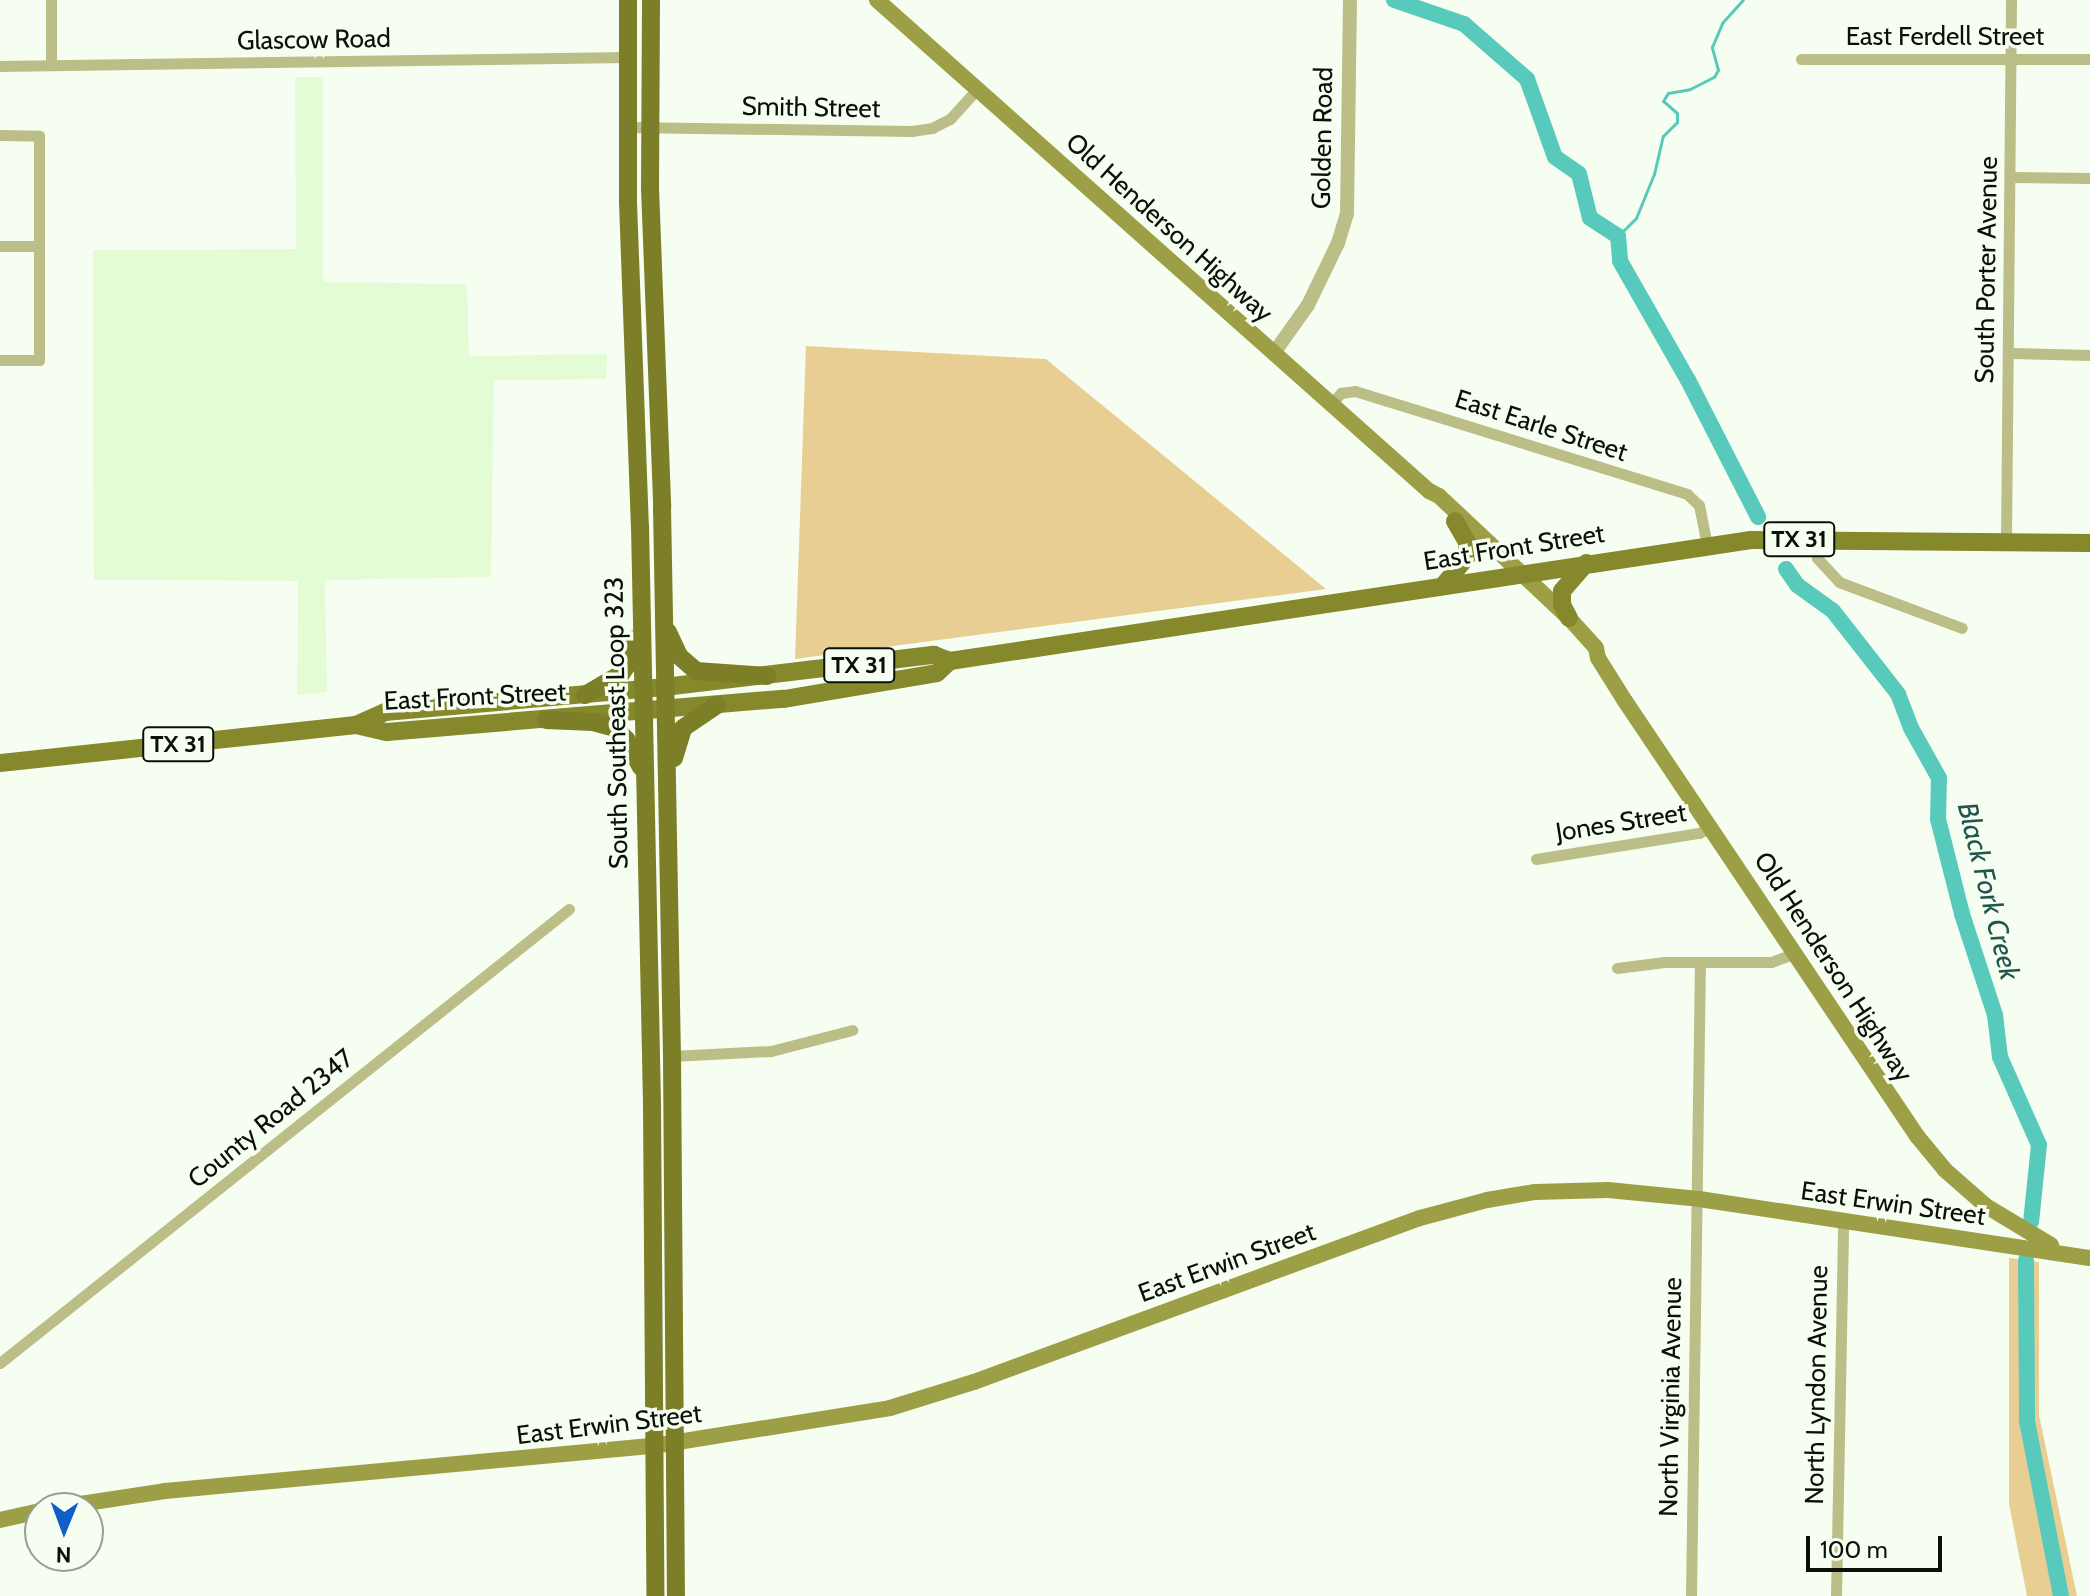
<!DOCTYPE html>
<html>
<head>
<meta charset="utf-8">
<style>
  body { margin:0 }
  #map { position:relative; width:2090px; height:1596px; overflow:hidden; background:#f6fef2; font-family:Cabin,sans-serif }
  div>[style] { position:absolute }
  .built>* { inset:0; background:#e3fcd6 }
  .green>* { inset:0; background:#e9ce94 }
  .stream>* { height:3px; margin:-1.5px; padding:0 1.5px; transform-origin:1.5px; border-radius:1.5px; background:#58cabc }
  .river>* { height:16px; margin:-8px; padding:0 8px; transform-origin:8px; border-radius:8px; background:#58cabc }
  .minor>* { height:11px; margin:-5.5px; padding:0 5.5px; transform-origin:5.5px; border-radius:5.5px; background:#bbbe86 }
  .tertiary>* { height:14px; margin:-7px; padding:0 7px; transform-origin:7px; border-radius:7px; background:#bbbe86 }
  .secondary>* { height:16px; margin:-8px; padding:0 8px; transform-origin:8px; border-radius:8px; background:#9d9f46 }
  .primary>* { height:18px; margin:-9px; padding:0 9px; transform-origin:9px; border-radius:9px; background:#86882c }
  .trunk>* { height:18px; margin:-9px; padding:0 9px; transform-origin:9px; border-radius:9px; background:#7c7e28 }
  span { translate:-50% -50%; white-space:nowrap; text-align:center; line-height:1.15; -webkit-text-stroke:7px #f6fef2; paint-order:stroke }
  .shield-label span { padding:2px 6px; background:#f6fef2; border:2px solid; border-radius:6px; -webkit-text-stroke-width:0 }
  .shield-label { font-size:24px; color:#091006; font-weight:700 }
  .street-label { font-size:26px; color:#091006 }
  .water-label { font-size:28px; color:#23554e; font-style:italic }
  .north { position:absolute; left:24px; top:1492px; width:80px; height:80px; box-sizing:border-box; background:#f6fef2; border:2px solid #979f94; border-radius:50%; rotate:181deg; font-size:22px; font-weight:700; line-height:32px; text-align:center; color:#091006 }
  .north::after { content:''; display:block; margin:auto; width:28px; height:36px; background:#105ec8; clip-path:polygon(50% 0,100% 100%,50% 72%,0 100%) }
  .scale { position:absolute; left:1806px; top:1536px; width:136px; height:36px; box-sizing:border-box; border:4px solid #091006; border-top:0; padding-left:10px; font-size:24px; line-height:28px; white-space:nowrap; color:#091006; -webkit-text-stroke:6px #f6fef2; paint-order:stroke }
</style>
</head>
<body>
<div id="map">
  <div class="built">
    <i style="clip-path:polygon(295px 77px,323px 77px,323px 282px,467px 284px,469px 356px,607px 354px,606px 379px,494px 380px,491px 577px,325px 580px,327px 692px,297px 695px,298px 581px,94px 580px,93px 418px,93px 250px,296px 249px)"></i>
  </div>
  <div class="green">
    <i style="clip-path:polygon(806px 346px,1046px 359px,1326px 589px,795px 659px)"></i>
    <i style="clip-path:polygon(2009px 1258px,2039px 1262px,2039px 1415px,2077px 1596px,2027px 1596px,2009px 1504px)"></i>
  </div>
  <div class="stream">
    <i style="left:1618px;top:236px;width:25px;rotate:-45deg"></i>
    <i style="left:1636px;top:218px;width:48px;rotate:-67.8deg"></i>
    <i style="left:1654px;top:174px;width:39px;rotate:-77deg"></i>
    <i style="left:1663px;top:136px;width:20px;rotate:-45deg"></i>
    <i style="left:1677px;top:122px;width:9px;rotate:-90deg"></i>
    <i style="left:1677px;top:113px;width:18px;rotate:-139deg"></i>
    <i style="left:1663px;top:101px;width:9px;rotate:-58deg"></i>
    <i style="left:1668px;top:93px;width:22px;rotate:-10deg"></i>
    <i style="left:1690px;top:89px;width:27px;rotate:-27deg"></i>
    <i style="left:1714px;top:77px;width:8px;rotate:-60deg"></i>
    <i style="left:1718px;top:70px;width:24px;rotate:-105deg"></i>
    <i style="left:1712px;top:47px;width:26px;rotate:-67deg"></i>
    <i style="left:1722px;top:23px;width:31px;rotate:-48deg"></i>
  </div>
  <div class="river">
    <i style="left:1394px;top:0;width:74px;rotate:18.9deg"></i>
    <i style="left:1464px;top:24px;width:84px;rotate:41.1deg"></i>
    <i style="left:1527px;top:79px;width:83px;rotate:70.3deg"></i>
    <i style="left:1555px;top:157px;width:29px;rotate:35deg"></i>
    <i style="left:1579px;top:174px;width:45px;rotate:76deg"></i>
    <i style="left:1590px;top:218px;width:33px;rotate:33deg"></i>
    <i style="left:1618px;top:236px;width:25px;rotate:85deg"></i>
    <i style="left:1620px;top:261px;width:137px;rotate:60.3deg"></i>
    <i style="left:1688px;top:380px;width:154px;rotate:62.9deg"></i>
    <i style="left:1786px;top:569px;width:19px;rotate:55deg"></i>
    <i style="left:1797px;top:585px;width:44px;rotate:35.8deg"></i>
    <i style="left:1833px;top:611px;width:105px;rotate:51.9deg"></i>
    <i style="left:1898px;top:694px;width:36px;rotate:69deg"></i>
    <i style="left:1911px;top:728px;width:57px;rotate:60.8deg"></i>
    <i style="left:1939px;top:778px;width:41px;rotate:91.4deg"></i>
    <i style="left:1938px;top:819px;width:98px;rotate:75.8deg"></i>
    <i style="left:1962px;top:914px;width:106px;rotate:71.9deg"></i>
    <i style="left:1995px;top:1015px;width:42px;rotate:83.2deg"></i>
    <i style="left:2000px;top:1057px;width:96px;rotate:66.1deg"></i>
    <i style="left:2039px;top:1145px;width:77px;rotate:95.9deg"></i>
    <i style="left:2026px;top:1260px;width:161px;rotate:89.6deg"></i>
    <i style="left:2027px;top:1421px;width:178px;rotate:79deg"></i>
  </div>
  <div class="minor">
    <i style="left:51px;top:0;width:65px;rotate:90deg"></i>
    <i style="left:1801px;top:59px;width:289px"></i>
    <i style="left:0;top:66px;width:628px;rotate:-0.82deg"></i>
    <i style="left:628px;top:127px;width:283px;rotate:0.8deg"></i>
    <i style="left:911px;top:131px;width:21px;rotate:-8deg"></i>
    <i style="left:932px;top:128px;width:20px;rotate:-27deg"></i>
    <i style="left:950px;top:119px;width:42px;rotate:-47.9deg"></i>
    <i style="left:0;top:135px;width:39px;rotate:1deg"></i>
    <i style="left:39px;top:136px;width:224px;rotate:90deg"></i>
    <i style="left:39px;top:360px;width:39px;rotate:180deg"></i>
    <i style="left:2010px;top:177px;width:80px;rotate:0.7deg"></i>
    <i style="left:0;top:246px;width:39px"></i>
    <i style="left:2009px;top:353px;width:81px;rotate:1.4deg"></i>
    <i style="left:1331px;top:404px;width:15px;rotate:-48deg"></i>
    <i style="left:1341px;top:393px;width:14px;rotate:-8deg"></i>
    <i style="left:1355px;top:391px;width:348px;rotate:17.2deg"></i>
    <i style="left:1687px;top:494px;width:16px;rotate:43deg"></i>
    <i style="left:1699px;top:505px;width:41px;rotate:78.7deg"></i>
    <i style="left:1816px;top:539px;width:19px;rotate:87deg"></i>
    <i style="left:1817px;top:558px;width:33px;rotate:47deg"></i>
    <i style="left:1839px;top:582px;width:131px;rotate:20.5deg"></i>
    <i style="left:2006px;top:541px;width:541px;rotate:-89.47deg"></i>
    <i style="left:1536px;top:859px;width:165px;rotate:-9.1deg"></i>
    <i style="left:1699px;top:833px;width:13px;rotate:-27deg"></i>
    <i style="left:1617px;top:968px;width:48px;rotate:-7.1deg"></i>
    <i style="left:1665px;top:962px;width:106px"></i>
    <i style="left:1771px;top:962px;width:27px;rotate:-20deg"></i>
    <i style="left:672px;top:1056px;width:99px;rotate:-2.9deg"></i>
    <i style="left:771px;top:1051px;width:84px;rotate:-14.5deg"></i>
    <i style="left:0;top:1363px;width:728px;rotate:-38.59deg"></i>
    <i style="left:1691px;top:1596px;width:634px;rotate:-89.19deg"></i>
    <i style="left:1836px;top:1596px;width:373px;rotate:-88.9deg"></i>
  </div>
  <div class="tertiary">
    <i style="left:1274px;top:353px;width:59px;rotate:-54.7deg"></i>
    <i style="left:1308px;top:305px;width:69px;rotate:-64.2deg"></i>
    <i style="left:1338px;top:243px;width:30px;rotate:-73deg"></i>
    <i style="left:1347px;top:214px;width:214px;rotate:-89.2deg"></i>
  </div>
  <div class="secondary">
    <i style="left:877px;top:0;width:739px;rotate:41.65deg"></i>
    <i style="left:1429px;top:491px;width:11px;rotate:27deg"></i>
    <i style="left:1439px;top:496px;width:178px;rotate:43.2deg"></i>
    <i style="left:1569px;top:618px;width:40px;rotate:48deg"></i>
    <i style="left:1596px;top:648px;width:10px;rotate:79deg"></i>
    <i style="left:1598px;top:658px;width:51px;rotate:57.9deg"></i>
    <i style="left:1625px;top:701px;width:524px;rotate:56.13deg"></i>
    <i style="left:1917px;top:1136px;width:44px;rotate:50.5deg"></i>
    <i style="left:1945px;top:1170px;width:55px;rotate:41.3deg"></i>
    <i style="left:1986px;top:1206px;width:76px;rotate:31deg"></i>
    <i style="left:54px;top:1508px;width:112px;rotate:-8.7deg"></i>
    <i style="left:165px;top:1491px;width:490px;rotate:-5.3deg"></i>
    <i style="left:653px;top:1446px;width:240px;rotate:-9.1deg"></i>
    <i style="left:890px;top:1408px;width:88px;rotate:-17.2deg"></i>
    <i style="left:974px;top:1382px;width:475px;rotate:-20.2deg"></i>
    <i style="left:1420px;top:1218px;width:69px;rotate:-15deg"></i>
    <i style="left:1487px;top:1200px;width:49px;rotate:-9.5deg"></i>
    <i style="left:1535px;top:1192px;width:73px;rotate:-1.6deg"></i>
    <i style="left:1608px;top:1190px;width:91px;rotate:5.6deg"></i>
    <i style="left:1699px;top:1199px;width:395px;rotate:8.6deg"></i>
    <i style="left:0;top:1520px;width:41px;rotate:-12.7deg"></i>
  </div>
  <div class="primary">
    <i style="left:1443px;top:586px;width:38px;rotate:-51deg"></i>
    <i style="left:1467px;top:556px;width:14px;rotate:-90deg"></i>
    <i style="left:1467px;top:542px;width:24px;rotate:-120deg"></i>
    <i style="left:1569px;top:618px;width:15px;rotate:-118deg"></i>
    <i style="left:1562px;top:605px;width:14px;rotate:-90deg"></i>
    <i style="left:1562px;top:591px;width:37px;rotate:-49deg"></i>
    <i style="left:356px;top:725px;width:32px;rotate:-24deg"></i>
    <i style="left:385px;top:712px;width:280px;rotate:-5.1deg"></i>
    <i style="left:664px;top:687px;width:272px;rotate:-6.8deg"></i>
    <i style="left:934px;top:655px;width:17px;rotate:21deg"></i>
    <i style="left:950px;top:661px;width:810px;rotate:-8.59deg"></i>
    <i style="left:1751px;top:540px;width:339px;rotate:0.5deg"></i>
    <i style="left:0;top:763px;width:358px;rotate:-6.1deg"></i>
    <i style="left:356px;top:725px;width:32px;rotate:13deg"></i>
    <i style="left:387px;top:732px;width:398px;rotate:-4.8deg"></i>
    <i style="left:784px;top:699px;width:155px;rotate:-9.6deg"></i>
    <i style="left:937px;top:673px;width:18px;rotate:-43deg"></i>
  </div>
  <div class="trunk">
    <i style="left:628px;top:0;width:202px;rotate:90deg"></i>
    <i style="left:628px;top:202px;width:324px;rotate:87.9deg"></i>
    <i style="left:640px;top:526px;width:579px;rotate:88.81deg"></i>
    <i style="left:652px;top:1105px;width:491px;rotate:89.6deg"></i>
    <i style="left:651px;top:0;width:188px;rotate:90.3deg"></i>
    <i style="left:650px;top:188px;width:319px;rotate:87.8deg"></i>
    <i style="left:662px;top:507px;width:549px;rotate:88.96deg"></i>
    <i style="left:672px;top:1056px;width:540px;rotate:89.58deg"></i>
    <i style="left:668px;top:632px;width:26px;rotate:65deg"></i>
    <i style="left:679px;top:656px;width:23px;rotate:41deg"></i>
    <i style="left:696px;top:671px;width:71px;rotate:4deg"></i>
    <i style="left:585px;top:695px;width:42px;rotate:-30.3deg"></i>
    <i style="left:621px;top:674px;width:16px;rotate:-55deg"></i>
    <i style="left:630px;top:661px;width:23px;rotate:-75deg"></i>
    <i style="left:546px;top:720px;width:47px;rotate:2.4deg"></i>
    <i style="left:593px;top:722px;width:23px;rotate:15deg"></i>
    <i style="left:615px;top:728px;width:16px;rotate:45deg"></i>
    <i style="left:626px;top:739px;width:32px;rotate:62deg"></i>
    <i style="left:674px;top:758px;width:31px;rotate:-73deg"></i>
    <i style="left:683px;top:728px;width:41px;rotate:-34.1deg"></i>
  </div>
  <div class="shield-label">
    <span style="left:1799px;top:539px">TX 31</span>
    <span style="left:859px;top:665px">TX 31</span>
    <span style="left:178px;top:744px">TX 31</span>
  </div>
  <div class="street-label">
    <span style="left:1945px;top:37px">East Ferdell Street</span>
    <span style="left:314px;top:40px;rotate:-1deg">Glascow Road</span>
    <span style="left:811px;top:108px;rotate:1deg">Smith Street</span>
    <span style="left:1323px;top:138px;rotate:-89deg">Golden Road</span>
    <span style="left:1169px;top:228px;rotate:42deg">Old Henderson Highway</span>
    <span style="left:1987px;top:270px;rotate:-89deg">South Porter Avenue</span>
    <span style="left:1541px;top:426px;rotate:18deg">East Earle Street</span>
    <span style="left:1514px;top:548px;rotate:-9deg">East Front Street</span>
    <span style="left:475px;top:697px;rotate:-3deg">East Front Street</span>
    <span style="left:617px;top:723px;rotate:-91deg">South Southeast Loop 323</span>
    <span style="left:1621px;top:823px;rotate:-9deg">Jones Street</span>
    <span style="left:1833px;top:967px;rotate:57deg">Old Henderson Highway</span>
    <span style="left:271px;top:1119px;rotate:-39deg">County Road 2347</span>
    <span style="left:1893px;top:1204px;rotate:8deg">East Erwin Street</span>
    <span style="left:1227px;top:1263px;rotate:-20deg">East Erwin Street</span>
    <span style="left:1817px;top:1385px;rotate:-89deg">North Lyndon Avenue</span>
    <span style="left:1671px;top:1397px;rotate:-89deg">North Virginia Avenue</span>
    <span style="left:609px;top:1425px;rotate:-7deg">East Erwin Street</span>
  </div>
  <div class="water-label">
    <span style="left:1989px;top:891px;rotate:76deg">Black Fork Creek</span>
  </div>
  <div class="north">N</div>
  <div class="scale">100 m</div>
</div>
</body>
</html>
